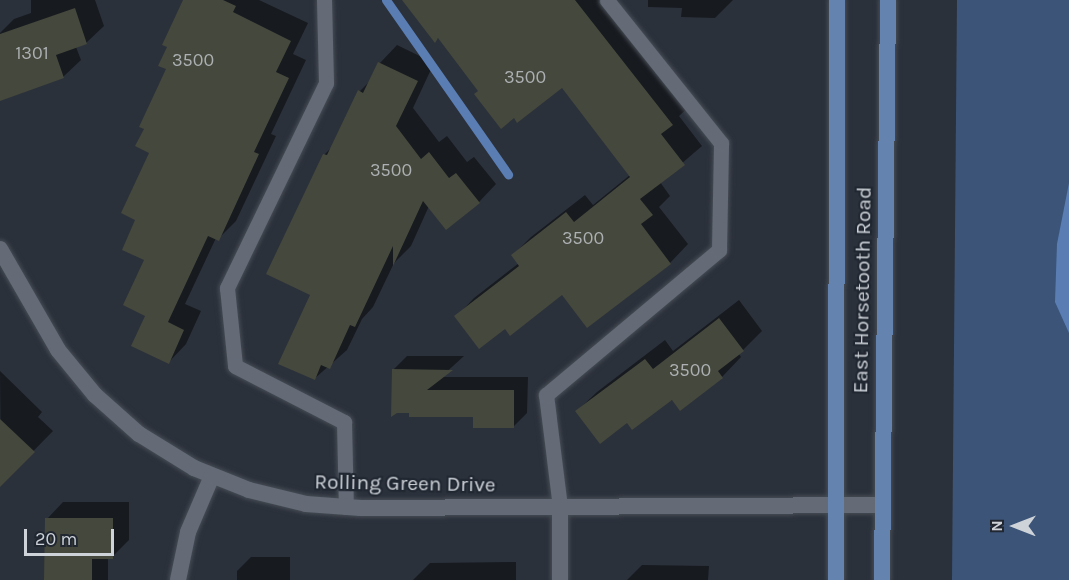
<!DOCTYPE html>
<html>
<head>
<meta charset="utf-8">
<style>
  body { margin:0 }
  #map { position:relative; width:1069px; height:580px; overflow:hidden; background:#2b313b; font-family:Karla,sans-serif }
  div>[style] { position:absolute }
  .green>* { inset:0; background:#3b5478 }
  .water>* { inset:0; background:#5a7eb3 }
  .shadow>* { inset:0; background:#0007 }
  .stream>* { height:9px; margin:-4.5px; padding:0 4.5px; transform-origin:4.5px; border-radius:4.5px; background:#5a7eb3 }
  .building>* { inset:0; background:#45483c }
  .roads { filter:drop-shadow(0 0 2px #474d55) drop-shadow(0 0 2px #474d55) }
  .service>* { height:15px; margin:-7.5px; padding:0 7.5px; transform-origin:7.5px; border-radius:7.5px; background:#646b77 }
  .minor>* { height:16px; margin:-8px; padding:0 8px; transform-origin:8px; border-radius:8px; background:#646b77 }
  .primary>* { height:16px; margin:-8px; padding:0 8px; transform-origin:8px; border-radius:8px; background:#6583af }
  span { translate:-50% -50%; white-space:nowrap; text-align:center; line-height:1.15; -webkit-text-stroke:4.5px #212731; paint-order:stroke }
  .number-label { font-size:18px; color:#acb0b2 }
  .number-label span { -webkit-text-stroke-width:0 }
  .street-label { font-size:21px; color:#ced3d9 }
  .north { position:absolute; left:985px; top:496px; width:60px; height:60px; -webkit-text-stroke:4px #212731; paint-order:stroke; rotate:270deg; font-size:16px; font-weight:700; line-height:24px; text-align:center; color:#ced3d9 }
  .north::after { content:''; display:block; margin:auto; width:21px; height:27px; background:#ced3d9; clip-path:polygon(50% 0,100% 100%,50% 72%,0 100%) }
  .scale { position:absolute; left:24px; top:529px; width:90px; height:27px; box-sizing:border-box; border:3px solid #ced3d9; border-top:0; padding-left:8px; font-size:18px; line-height:21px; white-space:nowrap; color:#ced3d9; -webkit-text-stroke:4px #212731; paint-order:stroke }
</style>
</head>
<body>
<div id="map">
  <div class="green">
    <i style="clip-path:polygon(957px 0,1069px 0,1069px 580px,952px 580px)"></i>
  </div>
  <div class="water">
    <i style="clip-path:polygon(1069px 183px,1069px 333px,1055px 302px,1057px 244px)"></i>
  </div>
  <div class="shadow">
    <i style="clip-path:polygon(31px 0,95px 0,104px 26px,86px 43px,76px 47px,81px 60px,63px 77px,0 99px,0 33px,14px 19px,31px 13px)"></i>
    <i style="clip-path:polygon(187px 0,259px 0,308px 23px,293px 54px,306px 60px,271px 134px,276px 136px,236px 221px,218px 239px,216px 238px,185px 304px,201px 311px,186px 344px,169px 362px,147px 315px,146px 259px,137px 219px,151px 152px,146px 128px,168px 69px)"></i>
    <i style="clip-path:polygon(410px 0,607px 0,690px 106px,679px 116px,702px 146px,660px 182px,670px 196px,659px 207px,688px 244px,670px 263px,587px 326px,562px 293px,505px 327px,456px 317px,474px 298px,519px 263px,513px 255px,531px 237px,585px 195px,593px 205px,630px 175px,563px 86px,479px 90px,439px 37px,435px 41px)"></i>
    <i style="clip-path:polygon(648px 0,733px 0,715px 18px,681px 17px,682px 8px,648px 7px)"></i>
    <i style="clip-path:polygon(397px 45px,434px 63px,413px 108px,439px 142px,447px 136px,467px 162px,474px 157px,496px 184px,479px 202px,429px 206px,411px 246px,394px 263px,373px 307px,362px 319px,347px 350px,314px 379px,312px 295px,325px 154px,334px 145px,360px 91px,372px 79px,380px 63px)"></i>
    <i style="clip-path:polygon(739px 300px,762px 331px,739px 354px,741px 357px,722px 377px,627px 421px,577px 411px,597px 392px,665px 340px,673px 351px)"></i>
    <i style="clip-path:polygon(407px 356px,464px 356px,441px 377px,528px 377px,527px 413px,513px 427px,474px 416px,410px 412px,393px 370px)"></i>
    <i style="clip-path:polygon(0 371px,42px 412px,38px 417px,53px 431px,1px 484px)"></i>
    <i style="clip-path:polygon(63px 502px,129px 502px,129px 540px,112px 557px,108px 557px,108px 580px,45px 580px,47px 519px)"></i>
    <i style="clip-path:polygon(251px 557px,290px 557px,290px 580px,237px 580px,237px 571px)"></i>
    <i style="clip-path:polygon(516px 562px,516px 580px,413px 580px,430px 563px)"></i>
    <i style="clip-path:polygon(642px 565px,709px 566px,708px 580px,627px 580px)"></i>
  </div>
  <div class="stream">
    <i style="left:386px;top:0;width:213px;rotate:55deg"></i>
  </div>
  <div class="building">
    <i style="clip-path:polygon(183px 0,223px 0,236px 6px,233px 12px,291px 41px,276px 72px,289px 78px,254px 152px,259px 154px,219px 241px,208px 236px,168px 322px,184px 330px,169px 364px,131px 346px,145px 316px,123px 305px,144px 260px,122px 250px,135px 220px,121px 213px,149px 153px,135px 146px,144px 129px,139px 127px,166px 69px,158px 66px,167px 47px,162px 45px)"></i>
    <i style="clip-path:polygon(402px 0,575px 0,673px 125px,661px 134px,685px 165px,640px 199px,653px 215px,641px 224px,671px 264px,587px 328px,562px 295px,510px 336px,505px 329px,479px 349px,454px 316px,519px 266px,511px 255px,566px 212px,574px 222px,630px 177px,562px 88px,517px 123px,514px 118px,501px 129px,474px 94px,478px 91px,438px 38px,435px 43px)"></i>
    <i style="clip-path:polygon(75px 8px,87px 44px,56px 55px,64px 78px,0 101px,0 34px)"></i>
    <i style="clip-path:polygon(378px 62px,418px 81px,396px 126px,421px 159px,429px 152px,449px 178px,456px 173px,480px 203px,446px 230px,423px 201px,393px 266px,393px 246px,355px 327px,350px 325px,330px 369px,321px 365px,315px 380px,278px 364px,310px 295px,266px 274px,323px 154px,327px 155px,358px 90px,363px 93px)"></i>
    <i style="clip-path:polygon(719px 318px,744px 351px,718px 371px,723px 378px,680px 411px,672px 400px,632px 430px,627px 423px,600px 444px,575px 411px,645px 359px,653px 369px)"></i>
    <i style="clip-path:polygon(392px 369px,453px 370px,427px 390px,514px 390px,514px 428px,473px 428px,473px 417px,409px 417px,409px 413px,397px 413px,391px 417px)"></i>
    <i style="clip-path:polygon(0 419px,35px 452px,0 487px)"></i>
    <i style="clip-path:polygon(45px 518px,113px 518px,113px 559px,92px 559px,92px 580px,44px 580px)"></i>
  </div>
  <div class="roads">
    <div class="service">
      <i style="left:324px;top:0;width:83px;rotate:88.6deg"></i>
      <i style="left:326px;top:83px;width:228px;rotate:115.8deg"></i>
      <i style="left:227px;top:288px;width:78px;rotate:84.1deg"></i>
      <i style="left:235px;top:366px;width:123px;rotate:27.2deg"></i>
      <i style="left:344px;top:422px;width:85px;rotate:88.7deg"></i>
      <i style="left:560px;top:507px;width:113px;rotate:-97.1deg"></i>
      <i style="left:546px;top:395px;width:226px;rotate:-40deg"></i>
      <i style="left:719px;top:250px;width:107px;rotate:-88.9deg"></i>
      <i style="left:721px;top:143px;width:183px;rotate:-128.6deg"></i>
    </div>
    <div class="minor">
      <i style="left:0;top:249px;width:116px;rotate:60.1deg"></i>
      <i style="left:58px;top:350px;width:58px;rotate:50.6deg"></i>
      <i style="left:95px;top:395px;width:59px;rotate:41.6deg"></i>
      <i style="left:139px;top:434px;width:65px;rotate:31.7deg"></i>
      <i style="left:194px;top:468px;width:59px;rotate:21.8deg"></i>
      <i style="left:249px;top:490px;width:59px;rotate:13.8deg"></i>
      <i style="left:306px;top:504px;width:55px;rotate:4.2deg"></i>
      <i style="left:361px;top:508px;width:521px;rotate:-0.33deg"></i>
      <i style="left:560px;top:507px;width:73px;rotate:90deg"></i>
      <i style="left:178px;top:580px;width:49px;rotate:-78.2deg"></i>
      <i style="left:188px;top:532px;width:61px;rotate:-66.8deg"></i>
    </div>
    <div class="primary">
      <i style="left:836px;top:580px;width:580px;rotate:-89.9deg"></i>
      <i style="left:882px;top:580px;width:580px;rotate:-89.41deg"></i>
    </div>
  </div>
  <div class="number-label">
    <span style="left:32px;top:53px">1301</span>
    <span style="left:193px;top:60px">3500</span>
    <span style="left:525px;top:77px">3500</span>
    <span style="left:391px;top:170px">3500</span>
    <span style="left:583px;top:238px">3500</span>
    <span style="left:690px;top:370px">3500</span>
  </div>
  <div class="street-label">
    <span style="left:862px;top:290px;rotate:-89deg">East Horsetooth Road</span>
    <span style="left:405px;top:483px;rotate:1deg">Rolling Green Drive</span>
  </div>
  <div class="north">N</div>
  <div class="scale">20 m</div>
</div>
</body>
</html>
